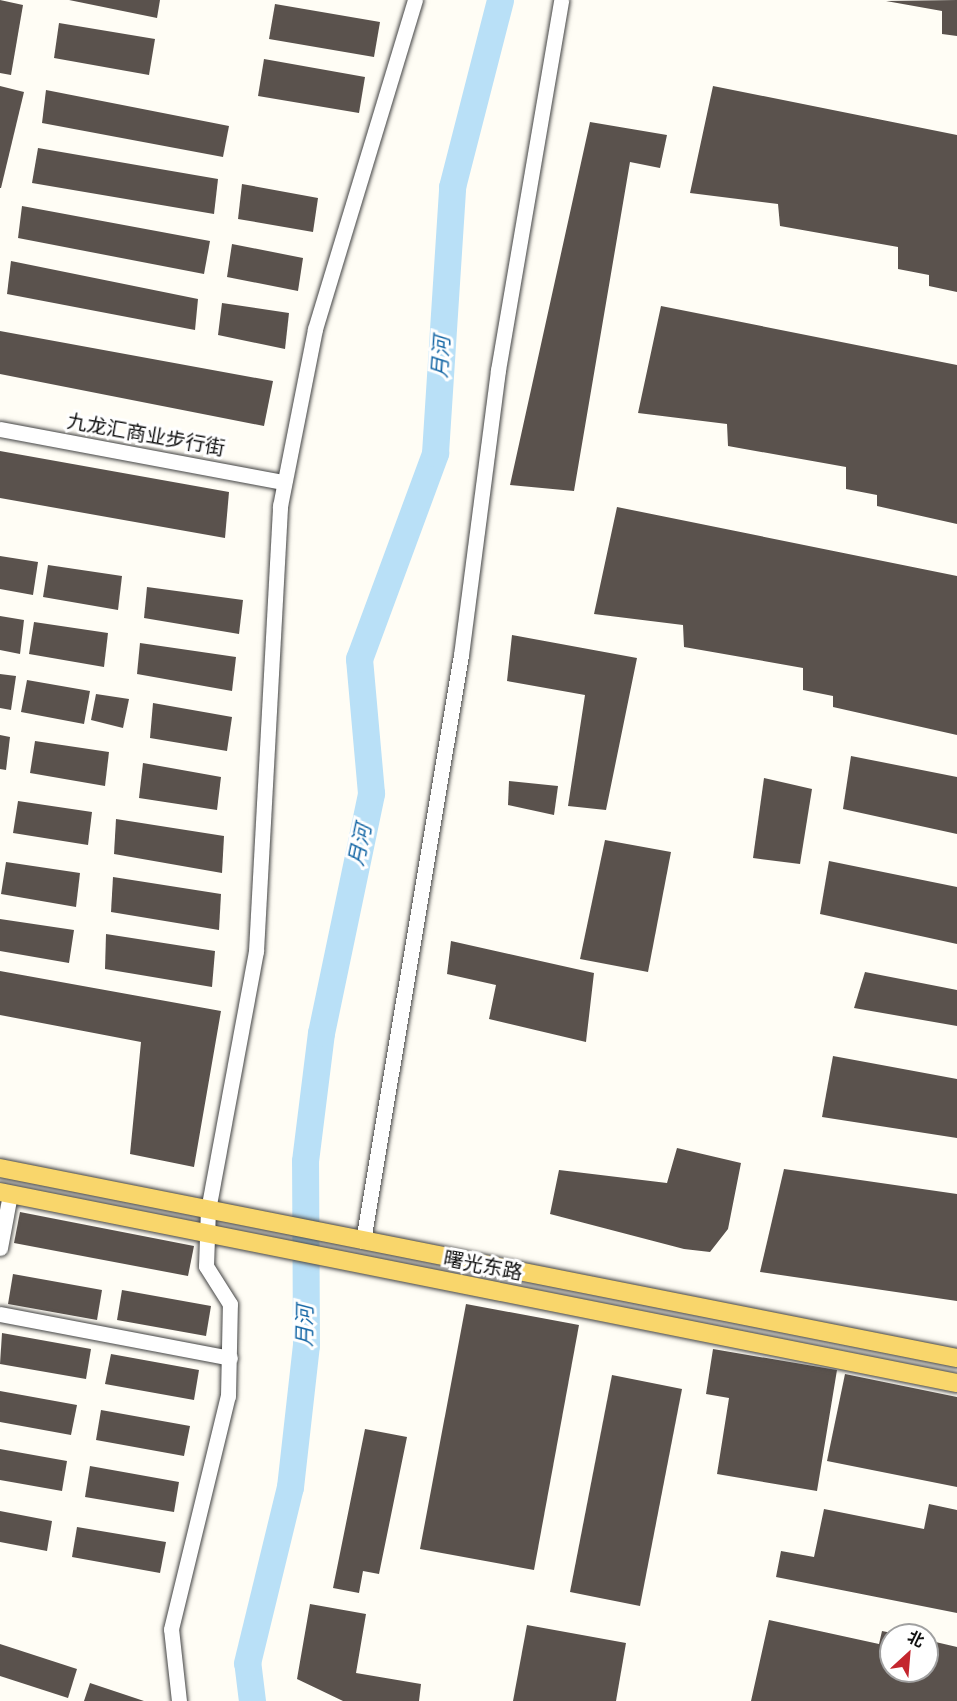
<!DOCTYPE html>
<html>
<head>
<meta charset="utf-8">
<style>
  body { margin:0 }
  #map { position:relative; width:957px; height:1701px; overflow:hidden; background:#fffdf5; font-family:"Libre Baskerville","Noto Sans SC",serif }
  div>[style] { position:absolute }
  .river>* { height:27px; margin:-13.5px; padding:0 13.5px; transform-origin:13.5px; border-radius:13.5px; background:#b9e0f7 }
  .building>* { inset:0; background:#5a524d }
  .roads { filter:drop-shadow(0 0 2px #444) drop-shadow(0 0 2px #444) }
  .minor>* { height:15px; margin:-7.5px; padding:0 7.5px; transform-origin:7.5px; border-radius:7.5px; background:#fff }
  .major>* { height:18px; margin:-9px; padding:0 9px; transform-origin:9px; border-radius:9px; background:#f9d66b }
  span { translate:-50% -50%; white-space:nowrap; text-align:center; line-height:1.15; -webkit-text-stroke:6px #fff; paint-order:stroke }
  .street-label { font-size:20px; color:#111 }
  .water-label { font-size:21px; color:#1768a6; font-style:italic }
  .north { position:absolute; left:879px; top:1623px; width:60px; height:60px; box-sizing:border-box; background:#fff; border:2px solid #a0a0a0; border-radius:50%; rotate:26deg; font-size:16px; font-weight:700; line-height:24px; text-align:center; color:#111 }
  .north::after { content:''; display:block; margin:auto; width:21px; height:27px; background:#c4262e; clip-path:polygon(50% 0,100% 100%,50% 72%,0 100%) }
</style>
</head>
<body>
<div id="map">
  <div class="river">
    <i style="left:252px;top:1701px;width:38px;rotate:-97deg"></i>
    <i style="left:247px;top:1663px;width:181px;rotate:-76.3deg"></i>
    <i style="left:290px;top:1487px;width:143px;rotate:-83.6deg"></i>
    <i style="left:306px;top:1345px;width:184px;rotate:-90.3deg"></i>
    <i style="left:305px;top:1161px;width:129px;rotate:-82.9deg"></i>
    <i style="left:321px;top:1033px;width:245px;rotate:-78.2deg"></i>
    <i style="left:371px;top:793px;width:135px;rotate:-95.1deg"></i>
    <i style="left:359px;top:659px;width:220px;rotate:-69.7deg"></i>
    <i style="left:435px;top:453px;width:267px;rotate:-86.3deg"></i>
    <i style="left:452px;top:187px;width:193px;rotate:-75.6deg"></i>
  </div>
  <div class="building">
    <i style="clip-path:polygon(0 0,23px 5px,11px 75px,0 73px)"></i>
    <i style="clip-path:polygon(69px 0,160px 0,157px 18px)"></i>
    <i style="clip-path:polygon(957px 0,957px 36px,942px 34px,942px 11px,886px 1px)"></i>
    <i style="clip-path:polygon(275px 4px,380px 22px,374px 57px,269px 39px)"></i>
    <i style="clip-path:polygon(59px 23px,155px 39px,149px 75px,54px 58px)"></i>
    <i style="clip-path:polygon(264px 59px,365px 77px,359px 113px,258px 96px)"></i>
    <i style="clip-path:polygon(0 86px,24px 92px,1px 188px,0 188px)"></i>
    <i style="clip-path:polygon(713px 86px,957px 135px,957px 292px,929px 286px,929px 275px,898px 269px,898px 247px,780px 226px,778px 204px,690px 193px)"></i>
    <i style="clip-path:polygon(46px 90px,229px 126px,223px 157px,42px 123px)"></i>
    <i style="clip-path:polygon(590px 122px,667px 135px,660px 168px,630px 162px,574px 491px,510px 485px)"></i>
    <i style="clip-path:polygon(38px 148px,218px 179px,214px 214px,32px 183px)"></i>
    <i style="clip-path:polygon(242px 184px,318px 198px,313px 232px,238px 219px)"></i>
    <i style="clip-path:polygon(22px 206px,210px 241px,204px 274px,18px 238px)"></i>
    <i style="clip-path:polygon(232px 244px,303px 258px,298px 291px,227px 277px)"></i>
    <i style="clip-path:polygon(11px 261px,198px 299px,195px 330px,7px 294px)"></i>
    <i style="clip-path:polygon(222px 303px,289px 313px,285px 349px,218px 335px)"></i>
    <i style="clip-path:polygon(661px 306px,957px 365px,957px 524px,877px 506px,877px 495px,846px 489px,846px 467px,728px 446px,727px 424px,638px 413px)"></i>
    <i style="clip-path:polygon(0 331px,273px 381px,264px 426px,0 374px)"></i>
    <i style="clip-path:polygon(0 451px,229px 492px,225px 538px,0 498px)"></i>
    <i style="clip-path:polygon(617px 507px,957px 576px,957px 735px,833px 707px,833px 696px,803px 690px,803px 668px,684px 647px,683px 625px,594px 614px)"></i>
    <i style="clip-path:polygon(0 556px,38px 562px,33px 595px,0 589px)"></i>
    <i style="clip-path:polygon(48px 565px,122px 576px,118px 610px,43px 597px)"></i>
    <i style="clip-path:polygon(147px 587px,243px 600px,239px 634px,144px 618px)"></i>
    <i style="clip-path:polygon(0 616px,24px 620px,20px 654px,0 650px)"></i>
    <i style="clip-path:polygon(34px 622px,108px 633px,104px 667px,29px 654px)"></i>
    <i style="clip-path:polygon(512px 635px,637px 658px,606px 810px,568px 806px,585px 695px,507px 681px)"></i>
    <i style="clip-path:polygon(140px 643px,236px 657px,232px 691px,137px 674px)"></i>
    <i style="clip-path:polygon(0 674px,16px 676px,11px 710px,0 708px)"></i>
    <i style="clip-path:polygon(27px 680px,90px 691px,84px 724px,21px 712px)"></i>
    <i style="clip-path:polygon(96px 694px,129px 699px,123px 728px,91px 720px)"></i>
    <i style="clip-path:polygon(153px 703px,232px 717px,227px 751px,150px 738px)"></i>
    <i style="clip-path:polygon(0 735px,10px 737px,6px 770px,0 769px)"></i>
    <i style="clip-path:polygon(35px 741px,109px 752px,105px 786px,30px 773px)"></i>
    <i style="clip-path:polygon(851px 756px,957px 777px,957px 834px,843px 809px)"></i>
    <i style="clip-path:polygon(143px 763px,221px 777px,217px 810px,139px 798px)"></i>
    <i style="clip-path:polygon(764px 778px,812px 789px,800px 864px,753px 858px)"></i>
    <i style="clip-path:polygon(509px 781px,558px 786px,554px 815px,508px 805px)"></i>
    <i style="clip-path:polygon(18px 801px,92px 812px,88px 845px,13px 833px)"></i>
    <i style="clip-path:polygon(116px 819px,224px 836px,222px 873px,114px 854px)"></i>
    <i style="clip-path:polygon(605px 840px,671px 852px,648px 972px,580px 959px)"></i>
    <i style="clip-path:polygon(829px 861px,957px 887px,957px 944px,820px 914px)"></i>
    <i style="clip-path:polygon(6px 862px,80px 873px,76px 907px,1px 894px)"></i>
    <i style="clip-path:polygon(113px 877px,221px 894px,219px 930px,111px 912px)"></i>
    <i style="clip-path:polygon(0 919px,74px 930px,69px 963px,0 951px)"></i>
    <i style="clip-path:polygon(106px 934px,215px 951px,212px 987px,105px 969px)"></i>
    <i style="clip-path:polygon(451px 941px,594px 973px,586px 1042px,489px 1019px,496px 985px,447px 974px)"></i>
    <i style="clip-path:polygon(0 971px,221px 1011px,194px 1167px,130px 1154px,141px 1042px,0 1015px)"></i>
    <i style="clip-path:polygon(865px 972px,957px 990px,957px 1026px,854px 1008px)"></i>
    <i style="clip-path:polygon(833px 1056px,957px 1079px,957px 1138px,822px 1117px)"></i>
    <i style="clip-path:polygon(677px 1148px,741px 1163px,728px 1229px,710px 1252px,684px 1249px,550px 1214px,559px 1170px,667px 1183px)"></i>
    <i style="clip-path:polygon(784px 1169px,957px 1194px,957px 1301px,760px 1272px)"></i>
    <i style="clip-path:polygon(20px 1212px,194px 1246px,188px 1276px,14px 1243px)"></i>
    <i style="clip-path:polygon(13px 1274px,102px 1290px,97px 1320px,8px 1304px)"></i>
    <i style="clip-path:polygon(122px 1290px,211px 1306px,206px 1336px,117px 1320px)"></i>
    <i style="clip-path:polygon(466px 1304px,579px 1325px,534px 1570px,420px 1549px)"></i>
    <i style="clip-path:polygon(2px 1333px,91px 1349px,86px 1379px,0 1364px)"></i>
    <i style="clip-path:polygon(713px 1349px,837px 1370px,817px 1491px,717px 1474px,729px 1398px,706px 1394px)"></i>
    <i style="clip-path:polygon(111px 1354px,199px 1370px,194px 1400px,105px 1384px)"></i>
    <i style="clip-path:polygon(845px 1374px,957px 1397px,957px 1487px,827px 1461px)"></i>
    <i style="clip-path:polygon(612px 1375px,682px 1389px,640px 1606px,570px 1592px)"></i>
    <i style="clip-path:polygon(0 1391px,77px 1405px,71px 1435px,0 1422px)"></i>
    <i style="clip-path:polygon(101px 1410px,190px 1426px,184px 1456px,96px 1440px)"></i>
    <i style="clip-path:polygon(365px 1429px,407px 1437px,379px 1574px,363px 1571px,359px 1593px,333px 1588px)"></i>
    <i style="clip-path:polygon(0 1449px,67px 1461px,62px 1491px,0 1480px)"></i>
    <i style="clip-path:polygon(90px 1466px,179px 1482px,174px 1512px,85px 1497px)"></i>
    <i style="clip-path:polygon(929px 1504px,957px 1510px,957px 1613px,776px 1577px,781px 1551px,814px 1557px,824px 1509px,924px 1529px)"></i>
    <i style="clip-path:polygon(0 1511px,52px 1521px,47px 1551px,0 1542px)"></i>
    <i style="clip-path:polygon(77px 1527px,166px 1542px,160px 1573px,72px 1557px)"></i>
    <i style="clip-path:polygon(310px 1604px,366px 1614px,356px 1673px,421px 1684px,419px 1701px,343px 1701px,297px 1679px)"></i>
    <i style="clip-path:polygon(769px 1620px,879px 1644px,882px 1631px,897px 1634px,891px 1635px,891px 1671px,927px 1671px,927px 1640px,957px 1647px,957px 1701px,751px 1701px)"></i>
    <i style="clip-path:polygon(527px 1625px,626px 1643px,616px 1701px,513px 1701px)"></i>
    <i style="clip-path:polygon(0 1644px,77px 1669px,68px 1698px,0 1676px)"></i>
    <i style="clip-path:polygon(90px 1683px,144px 1701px,84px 1701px)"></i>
  </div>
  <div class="roads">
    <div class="minor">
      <i style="left:0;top:429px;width:289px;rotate:10.6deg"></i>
      <i style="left:363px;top:1241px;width:594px;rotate:-80.51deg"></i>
      <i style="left:461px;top:655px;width:287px;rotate:-82.6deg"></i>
      <i style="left:498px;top:370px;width:375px;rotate:-80.3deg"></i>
      <i style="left:0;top:1248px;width:55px;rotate:-79.5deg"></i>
      <i style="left:0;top:1314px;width:234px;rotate:10.8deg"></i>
      <i style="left:179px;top:1701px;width:72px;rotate:-96.3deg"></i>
      <i style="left:171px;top:1629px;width:240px;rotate:-76.3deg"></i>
      <i style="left:228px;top:1396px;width:92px;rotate:-88.8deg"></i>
      <i style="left:230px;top:1304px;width:45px;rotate:-122.3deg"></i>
      <i style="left:206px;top:1266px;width:56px;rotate:-88deg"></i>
      <i style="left:208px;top:1210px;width:263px;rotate:-79.5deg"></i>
      <i style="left:256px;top:951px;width:446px;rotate:-86.9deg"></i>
      <i style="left:280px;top:506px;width:180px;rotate:-78.8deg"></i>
      <i style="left:315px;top:329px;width:344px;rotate:-73.1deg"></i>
    </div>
    <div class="major">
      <i style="left:0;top:1168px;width:976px;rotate:11.23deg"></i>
      <i style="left:0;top:1192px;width:976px;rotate:11.29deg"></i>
    </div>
  </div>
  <div class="street-label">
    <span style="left:146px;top:435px;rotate:10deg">九龙汇商业步行街</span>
    <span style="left:483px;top:1266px;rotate:11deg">曙光东路</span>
  </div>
  <div class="water-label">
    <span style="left:441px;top:357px;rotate:-86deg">月河</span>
    <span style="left:360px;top:845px;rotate:-78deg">月河</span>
    <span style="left:305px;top:1326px;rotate:-89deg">月河</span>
  </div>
  <div class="north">北</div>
</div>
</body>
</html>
